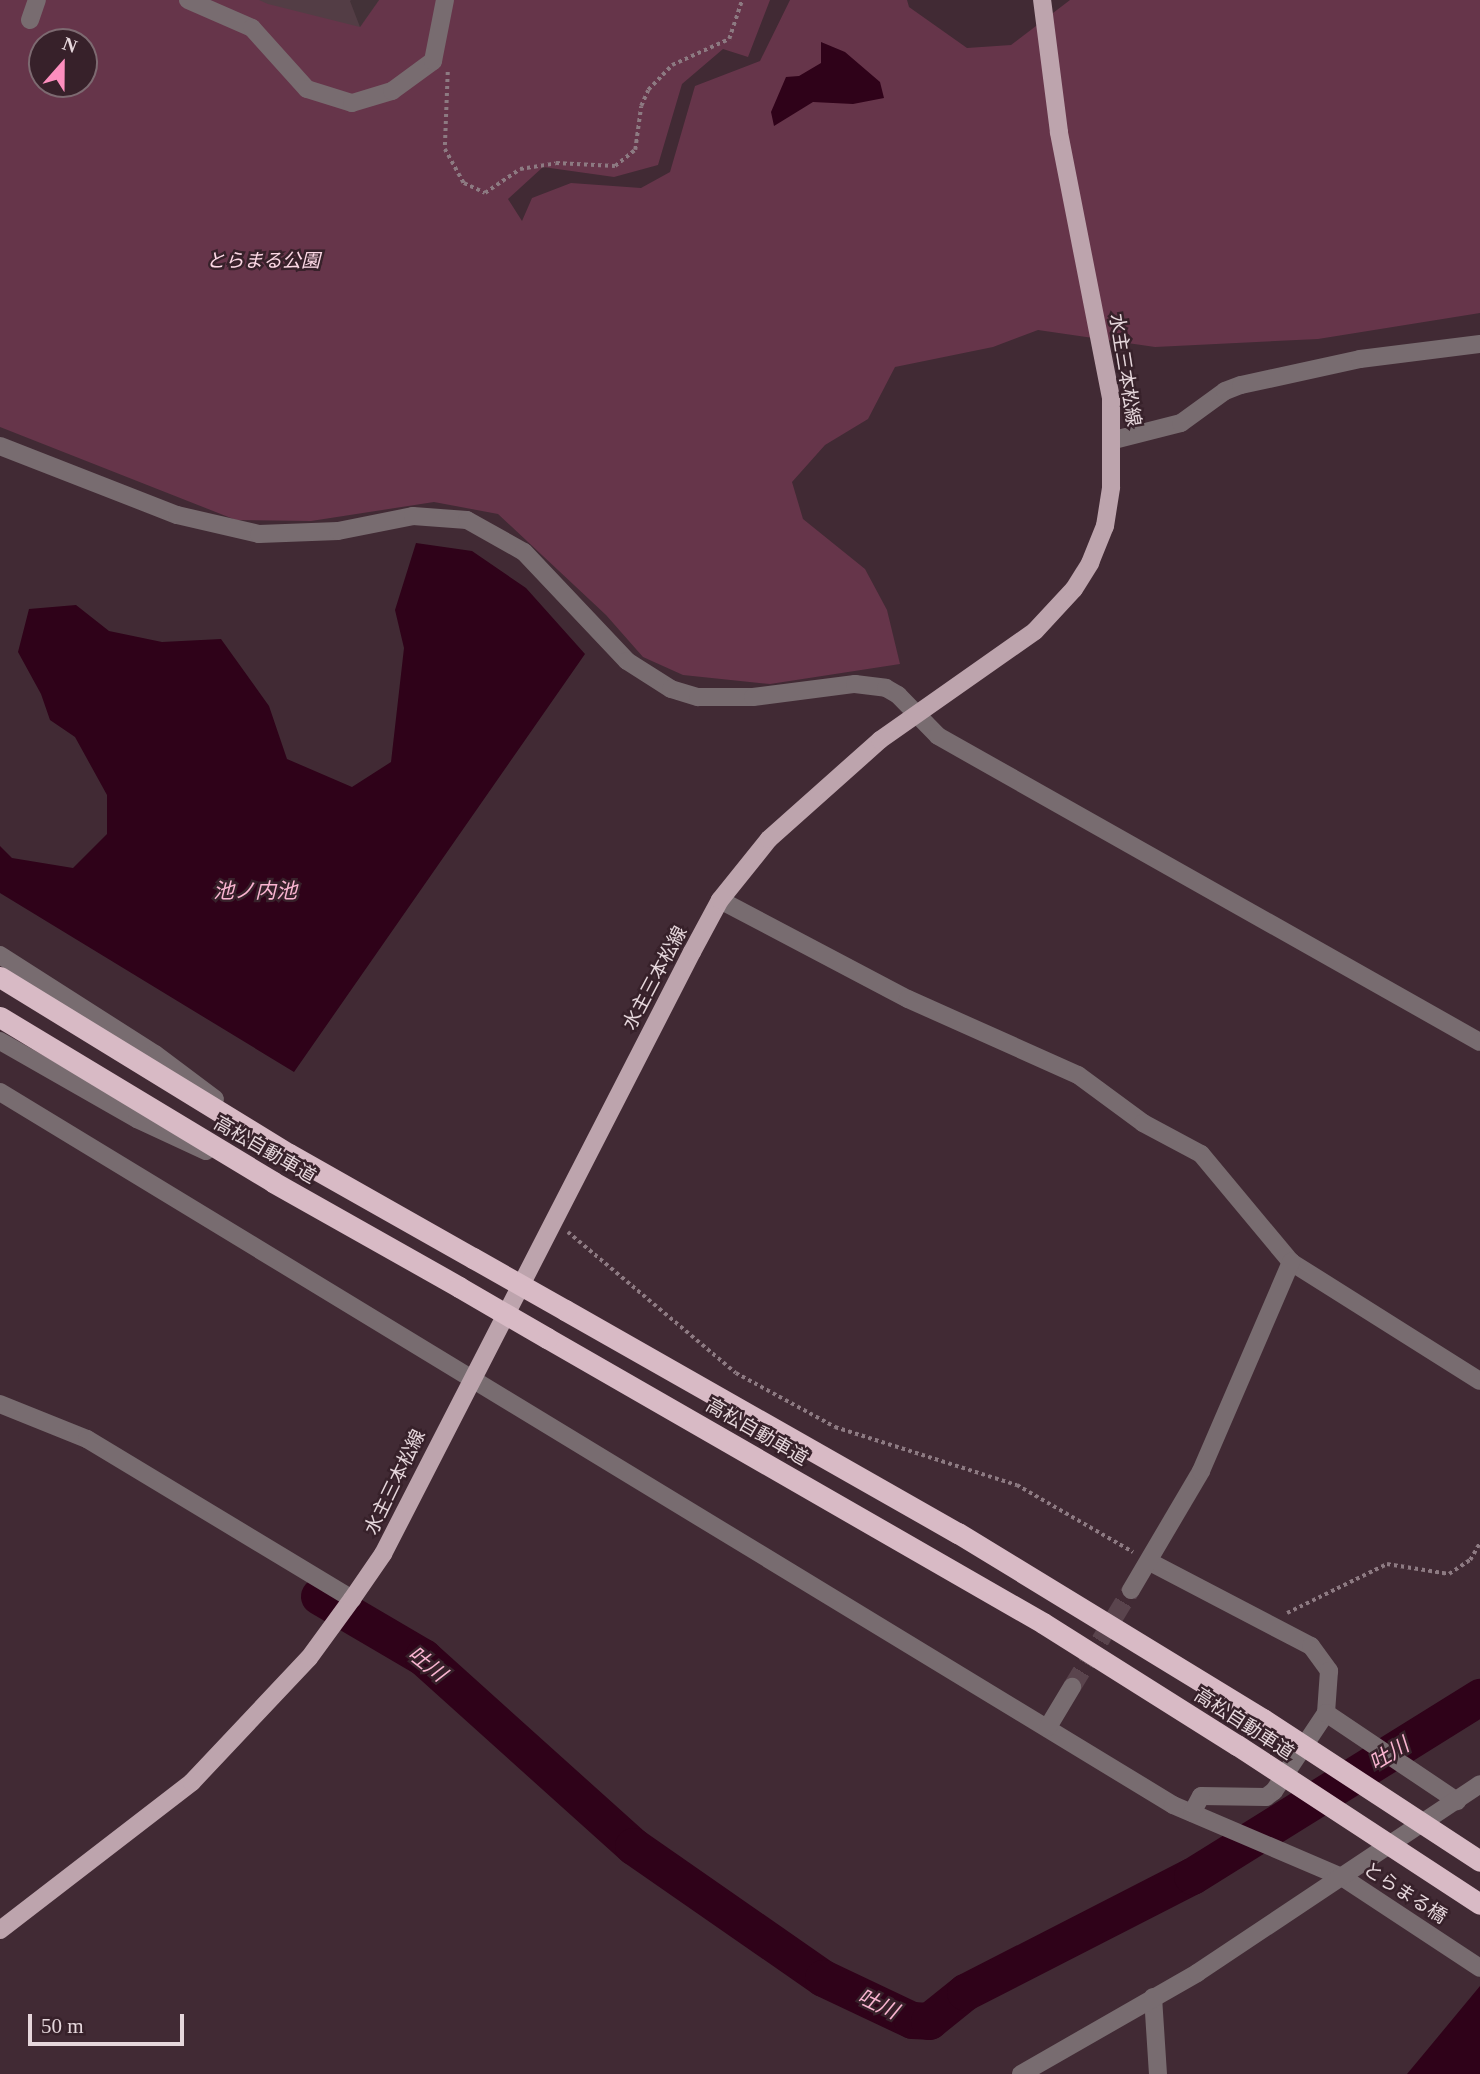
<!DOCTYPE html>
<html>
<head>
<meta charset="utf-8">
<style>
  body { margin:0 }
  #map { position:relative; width:1480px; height:2074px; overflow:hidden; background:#412a34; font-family:"Times New Roman","Noto Sans JP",serif }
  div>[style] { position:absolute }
  .green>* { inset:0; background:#66354a }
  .water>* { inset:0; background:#2f0219 }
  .river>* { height:37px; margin:-18.5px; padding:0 18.5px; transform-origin:18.5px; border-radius:18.5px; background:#2f0219 }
  .minor-tunnel>* { height:18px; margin-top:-9px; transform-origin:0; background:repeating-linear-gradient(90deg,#5a444d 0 18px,transparent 0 27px) }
  .path>* { height:3.5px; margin-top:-1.75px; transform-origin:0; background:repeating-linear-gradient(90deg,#8d7a82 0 3.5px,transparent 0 7px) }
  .minor>* { height:18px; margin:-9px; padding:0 9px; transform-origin:9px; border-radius:9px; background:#786c70 }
  .major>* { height:18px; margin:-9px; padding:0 9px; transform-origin:9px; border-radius:9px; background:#bda4ad }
  .highway>* { height:21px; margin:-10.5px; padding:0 10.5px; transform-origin:10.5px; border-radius:10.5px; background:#d8bac5 }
  .highway-bridge>* { height:21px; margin:-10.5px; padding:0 10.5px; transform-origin:10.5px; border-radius:10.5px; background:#d8bac5 }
  .wall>* { inset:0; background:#533d45 }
  .shaded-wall>* { inset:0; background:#433238 }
  span { translate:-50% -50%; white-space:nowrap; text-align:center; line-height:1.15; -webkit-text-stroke:5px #37212a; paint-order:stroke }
  .park-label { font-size:19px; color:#fcd8e5; font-style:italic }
  .street-label { font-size:19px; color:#e6d7dc }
  .water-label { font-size:21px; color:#f9b4d0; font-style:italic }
  .north { position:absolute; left:28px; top:28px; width:70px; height:70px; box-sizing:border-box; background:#37212a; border:2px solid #7d6a71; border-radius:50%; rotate:21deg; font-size:19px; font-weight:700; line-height:28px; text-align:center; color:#e6d7dc }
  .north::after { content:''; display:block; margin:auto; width:24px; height:32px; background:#fd8ebe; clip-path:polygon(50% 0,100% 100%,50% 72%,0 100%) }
  .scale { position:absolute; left:28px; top:2014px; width:156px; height:32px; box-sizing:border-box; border:4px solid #e6d7dc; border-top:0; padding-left:9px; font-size:21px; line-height:24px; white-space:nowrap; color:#e6d7dc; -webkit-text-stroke:5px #37212a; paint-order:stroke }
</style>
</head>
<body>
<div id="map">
  <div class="green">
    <i style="clip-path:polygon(evenodd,0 0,770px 0,748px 57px,723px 49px,682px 84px,658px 165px,614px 177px,543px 167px,508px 199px,522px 221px,532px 198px,571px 183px,641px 188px,670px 172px,695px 86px,760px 61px,790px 0,907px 0,909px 7px,967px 48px,1011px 45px,1070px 0,1480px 0,1480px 313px,1318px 339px,1155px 347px,1038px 330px,993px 347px,895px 367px,868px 419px,825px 445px,792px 482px,803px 519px,865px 569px,887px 610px,900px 664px,770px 684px,683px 675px,643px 657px,606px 615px,498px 514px,434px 502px,311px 521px,236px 520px,0 427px,0 0,42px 42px,84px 42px,84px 84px,42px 84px,42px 42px)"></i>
  </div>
  <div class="water">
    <i style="clip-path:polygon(821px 42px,845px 52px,880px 82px,884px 98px,853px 104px,813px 102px,774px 126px,771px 112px,786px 77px,799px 76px,821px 63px)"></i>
    <i style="clip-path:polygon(416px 543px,472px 551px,526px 588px,585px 654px,294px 1072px,0 893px,0 846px,12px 858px,73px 868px,107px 834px,107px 795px,75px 737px,50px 720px,41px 694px,18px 652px,29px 609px,76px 605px,109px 631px,162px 642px,221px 639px,269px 706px,287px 759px,352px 787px,391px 762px,404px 648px,395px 610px)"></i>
    <i style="clip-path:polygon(1480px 1986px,1480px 2074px,1407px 2074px,1427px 2050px)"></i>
  </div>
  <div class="river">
    <i style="left:319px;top:1596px;width:121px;rotate:30.4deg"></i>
    <i style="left:423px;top:1657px;width:283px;rotate:42deg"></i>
    <i style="left:633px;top:1846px;width:231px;rotate:34.8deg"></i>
    <i style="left:823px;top:1978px;width:98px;rotate:25.3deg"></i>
    <i style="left:912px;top:2020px;width:17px;rotate:3deg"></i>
    <i style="left:929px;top:2021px;width:46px;rotate:-38.9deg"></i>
    <i style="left:965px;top:1992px;width:255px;rotate:-27.1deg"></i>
    <i style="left:1192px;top:1876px;width:339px;rotate:-31.9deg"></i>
  </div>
  <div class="minor-tunnel">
    <i style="left:1072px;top:1687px;width:114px;rotate:-58.7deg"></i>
  </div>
  <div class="path">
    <i style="left:448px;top:72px;width:77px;rotate:92.2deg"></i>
    <i style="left:445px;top:149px;width:39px;rotate:61deg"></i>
    <i style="left:464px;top:183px;width:23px;rotate:25deg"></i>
    <i style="left:485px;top:193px;width:42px;rotate:-34.4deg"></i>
    <i style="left:520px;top:169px;width:36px;rotate:-9deg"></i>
    <i style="left:556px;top:163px;width:59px;rotate:2.9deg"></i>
    <i style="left:615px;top:166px;width:26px;rotate:-39deg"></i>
    <i style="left:635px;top:150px;width:44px;rotate:-82.2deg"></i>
    <i style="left:641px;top:106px;width:17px;rotate:-66deg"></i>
    <i style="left:648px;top:90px;width:35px;rotate:-46deg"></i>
    <i style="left:672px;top:65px;width:63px;rotate:-24.5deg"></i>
    <i style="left:729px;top:39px;width:41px;rotate:-71.6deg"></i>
    <i style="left:568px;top:1232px;width:219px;rotate:40deg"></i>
    <i style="left:736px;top:1373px;width:113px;rotate:28.6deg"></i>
    <i style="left:835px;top:1427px;width:191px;rotate:17.7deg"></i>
    <i style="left:1017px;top:1485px;width:134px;rotate:30deg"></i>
    <i style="left:1287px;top:1613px;width:111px;rotate:-26.1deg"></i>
    <i style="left:1387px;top:1564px;width:63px;rotate:9.2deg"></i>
    <i style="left:1449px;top:1574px;width:25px;rotate:-34deg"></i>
    <i style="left:1470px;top:1560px;width:20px;rotate:-60deg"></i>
  </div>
  <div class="minor">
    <i style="left:188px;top:0;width:70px;rotate:23.6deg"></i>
    <i style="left:252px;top:28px;width:82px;rotate:48deg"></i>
    <i style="left:307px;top:89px;width:47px;rotate:17.3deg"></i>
    <i style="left:352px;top:103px;width:42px;rotate:-16.7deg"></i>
    <i style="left:392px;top:91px;width:51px;rotate:-36.2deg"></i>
    <i style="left:433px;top:61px;width:62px;rotate:-78.9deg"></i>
    <i style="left:30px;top:20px;width:21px;rotate:-71deg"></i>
    <i style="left:1114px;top:440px;width:69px;rotate:-14.2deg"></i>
    <i style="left:1181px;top:423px;width:54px;rotate:-36deg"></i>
    <i style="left:1225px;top:391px;width:17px;rotate:-21deg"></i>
    <i style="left:1241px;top:385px;width:122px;rotate:-12.3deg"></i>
    <i style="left:1360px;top:359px;width:121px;rotate:-7.1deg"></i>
    <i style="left:0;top:446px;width:190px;rotate:21.3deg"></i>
    <i style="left:177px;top:515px;width:84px;rotate:13deg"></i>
    <i style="left:259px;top:534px;width:79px;rotate:-2.2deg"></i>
    <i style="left:338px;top:531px;width:76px;rotate:-11.3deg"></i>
    <i style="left:413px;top:516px;width:54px;rotate:4.2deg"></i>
    <i style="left:467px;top:520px;width:65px;rotate:29.3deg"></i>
    <i style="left:524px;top:552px;width:150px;rotate:46.6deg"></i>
    <i style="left:627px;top:661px;width:52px;rotate:32.5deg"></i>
    <i style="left:671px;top:689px;width:28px;rotate:17deg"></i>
    <i style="left:698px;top:697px;width:55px"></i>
    <i style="left:753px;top:697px;width:103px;rotate:-7.3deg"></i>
    <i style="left:855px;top:684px;width:31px;rotate:7deg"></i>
    <i style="left:886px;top:688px;width:14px;rotate:30deg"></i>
    <i style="left:898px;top:695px;width:57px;rotate:45.7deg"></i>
    <i style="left:938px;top:736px;width:622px;rotate:29.45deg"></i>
    <i style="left:720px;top:900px;width:212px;rotate:27.8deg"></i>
    <i style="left:908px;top:999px;width:186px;rotate:24.1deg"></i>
    <i style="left:1078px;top:1075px;width:81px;rotate:36.4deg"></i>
    <i style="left:1143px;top:1123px;width:66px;rotate:28.1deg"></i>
    <i style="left:1201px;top:1154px;width:141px;rotate:50.2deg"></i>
    <i style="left:1291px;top:1262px;width:223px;rotate:32.2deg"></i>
    <i style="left:0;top:955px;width:184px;rotate:32.6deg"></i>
    <i style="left:155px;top:1054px;width:75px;rotate:36.9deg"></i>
    <i style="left:0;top:1041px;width:158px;rotate:29.7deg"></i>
    <i style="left:137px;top:1119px;width:76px;rotate:24.9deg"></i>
    <i style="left:0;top:1092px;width:1373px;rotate:31.29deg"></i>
    <i style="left:1173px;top:1805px;width:184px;rotate:23.1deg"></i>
    <i style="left:1342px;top:1877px;width:165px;rotate:33.4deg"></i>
    <i style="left:0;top:1404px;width:94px;rotate:21.9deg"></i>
    <i style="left:87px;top:1439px;width:310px;rotate:31.1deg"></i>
    <i style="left:1150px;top:1562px;width:182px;rotate:27.6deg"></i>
    <i style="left:1311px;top:1646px;width:31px;rotate:54deg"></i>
    <i style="left:1329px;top:1671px;width:42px;rotate:94.1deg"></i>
    <i style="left:1326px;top:1713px;width:94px;rotate:123.7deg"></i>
    <i style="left:1274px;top:1791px;width:10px;rotate:143deg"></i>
    <i style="left:1266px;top:1797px;width:65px;rotate:-179.1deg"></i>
    <i style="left:1201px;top:1796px;width:19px;rotate:118deg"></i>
    <i style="left:1131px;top:1590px;width:138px;rotate:-59.5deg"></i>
    <i style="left:1201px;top:1471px;width:228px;rotate:-66.7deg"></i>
    <i style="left:1326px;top:1713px;width:158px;rotate:33.9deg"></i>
    <i style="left:1048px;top:1727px;width:47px;rotate:-59deg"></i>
    <i style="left:1153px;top:1997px;width:77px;rotate:86.3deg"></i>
    <i style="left:1021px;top:2074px;width:203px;rotate:-29.8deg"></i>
    <i style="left:1197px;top:1973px;width:340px;rotate:-33.7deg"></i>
  </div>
  <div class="major">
    <i style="left:0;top:1930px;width:242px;rotate:-37.6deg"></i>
    <i style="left:192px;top:1782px;width:170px;rotate:-46.7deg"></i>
    <i style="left:309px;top:1658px;width:73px;rotate:-53.9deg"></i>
    <i style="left:352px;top:1599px;width:55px;rotate:-55.4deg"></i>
    <i style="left:383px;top:1554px;width:677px;rotate:-62.83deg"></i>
    <i style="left:692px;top:952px;width:59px;rotate:-61.7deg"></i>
    <i style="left:720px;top:900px;width:78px;rotate:-51.2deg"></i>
    <i style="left:769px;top:839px;width:149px;rotate:-41.7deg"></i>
    <i style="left:880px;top:740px;width:189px;rotate:-35.1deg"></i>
    <i style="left:1035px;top:631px;width:57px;rotate:-47.1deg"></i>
    <i style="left:1074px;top:589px;width:31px;rotate:-58deg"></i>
    <i style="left:1090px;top:563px;width:40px;rotate:-68deg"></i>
    <i style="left:1105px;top:526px;width:39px;rotate:-81deg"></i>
    <i style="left:1111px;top:487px;width:89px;rotate:-90deg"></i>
    <i style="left:1111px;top:398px;width:271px;rotate:-101.1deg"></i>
    <i style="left:1059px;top:132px;width:133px;rotate:-97.3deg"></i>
  </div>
  <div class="highway">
    <i style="left:0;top:977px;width:339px;rotate:31.5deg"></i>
    <i style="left:289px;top:1154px;width:211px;rotate:29.5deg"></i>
    <i style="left:0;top:1017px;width:319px;rotate:31.1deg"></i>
    <i style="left:273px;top:1182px;width:214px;rotate:29.4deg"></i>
    <i style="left:565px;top:1310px;width:452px;rotate:29.6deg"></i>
    <i style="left:958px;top:1533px;width:357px;rotate:31.4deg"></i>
    <i style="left:547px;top:1338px;width:572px;rotate:29.88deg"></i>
    <i style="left:1043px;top:1623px;width:229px;rotate:32.2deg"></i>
  </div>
  <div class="highway-bridge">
    <i style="left:473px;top:1258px;width:106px;rotate:29.5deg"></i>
    <i style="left:459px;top:1287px;width:102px;rotate:30.1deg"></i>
    <i style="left:1263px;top:1719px;width:259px;rotate:33.2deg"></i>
    <i style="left:1237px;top:1745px;width:290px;rotate:33.2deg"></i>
  </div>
  <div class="wall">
    <i style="clip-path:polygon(259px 0,379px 0,360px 27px,268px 4px)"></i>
  </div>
  <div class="shaded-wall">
    <i style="clip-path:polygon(351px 0,379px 0,360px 27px,350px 1px)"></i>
  </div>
  <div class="park-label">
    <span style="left:263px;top:261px">とらまる公園</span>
  </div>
  <div class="street-label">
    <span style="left:1125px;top:370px;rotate:81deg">水主三本松線</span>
    <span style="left:655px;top:978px;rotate:-62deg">水主三本松線</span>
    <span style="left:265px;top:1150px;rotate:30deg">高松自動車道</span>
    <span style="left:757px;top:1432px;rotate:30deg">高松自動車道</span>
    <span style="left:395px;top:1482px;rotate:-64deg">水主三本松線</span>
    <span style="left:1244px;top:1724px;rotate:33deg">高松自動車道</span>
    <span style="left:1405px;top:1893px;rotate:33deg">とらまる橋</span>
  </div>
  <div class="water-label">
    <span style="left:255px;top:891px">池ノ内池</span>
    <span style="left:427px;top:1664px;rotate:38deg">吐川</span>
    <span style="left:1389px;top:1754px;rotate:-32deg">吐川</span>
    <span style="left:878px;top:2004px;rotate:25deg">吐川</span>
  </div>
  <div class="north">N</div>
  <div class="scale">50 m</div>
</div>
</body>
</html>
